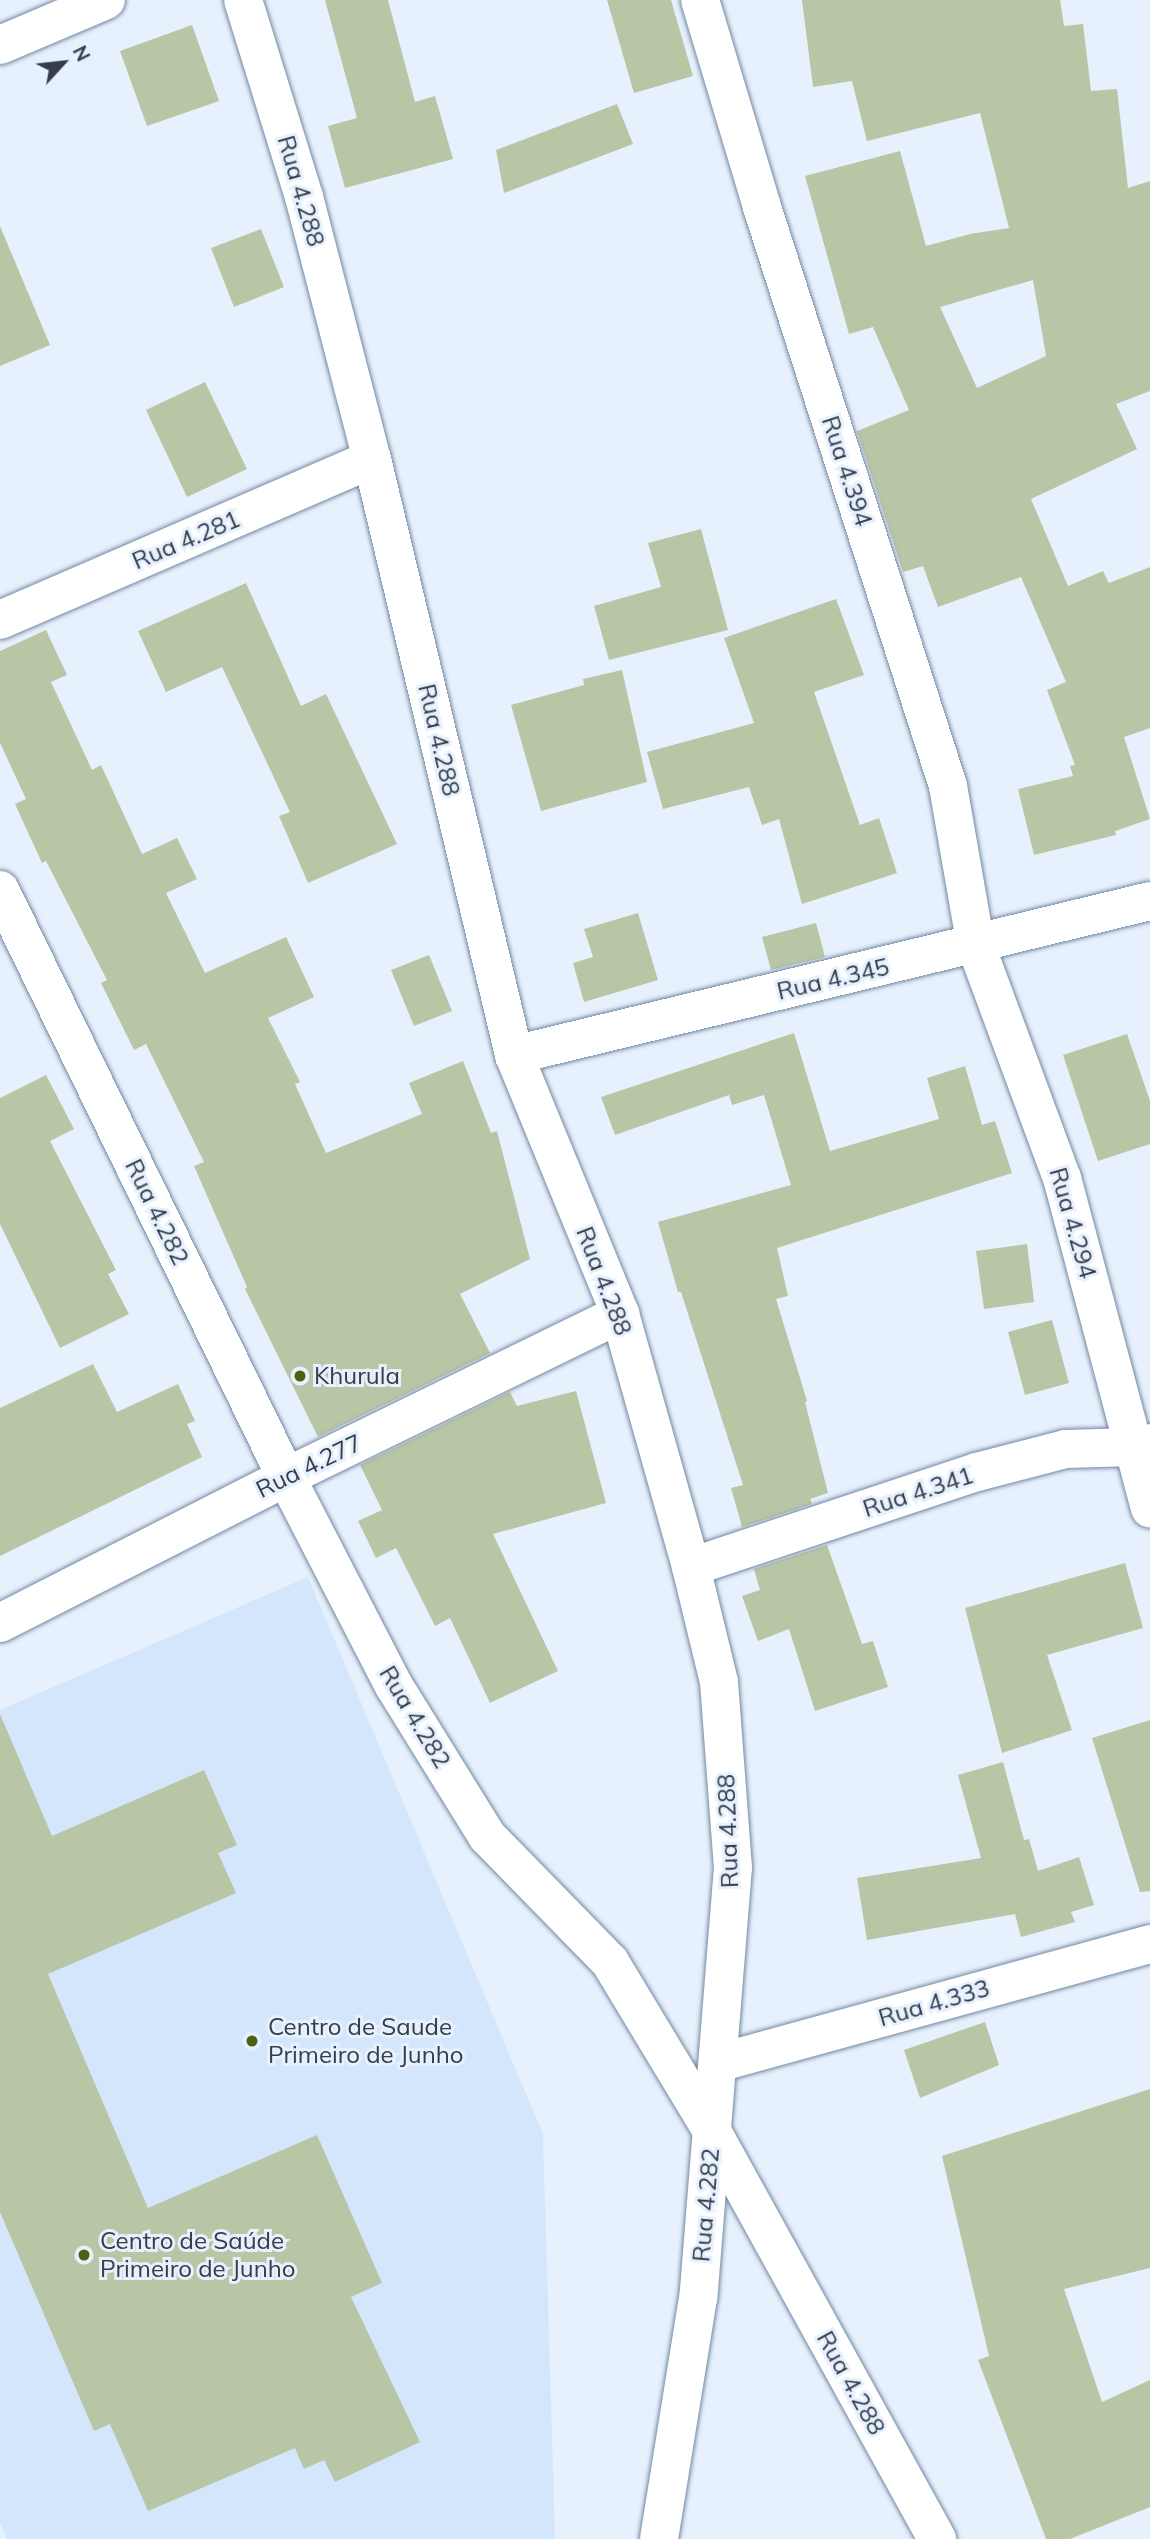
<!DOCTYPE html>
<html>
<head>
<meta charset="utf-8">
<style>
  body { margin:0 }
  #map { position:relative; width:1150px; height:2539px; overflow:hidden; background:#e7f1fd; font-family:Mulish,sans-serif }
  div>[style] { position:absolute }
  .built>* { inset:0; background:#d4e6fb }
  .building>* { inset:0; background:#b8c6a6 }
  .roads { filter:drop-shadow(0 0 2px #7288a2) drop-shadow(0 0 2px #7288a2) }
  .minor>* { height:38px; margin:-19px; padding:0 19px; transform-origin:19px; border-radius:19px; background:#fff }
  .dots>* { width:19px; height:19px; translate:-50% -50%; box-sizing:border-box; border:4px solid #e7f1fd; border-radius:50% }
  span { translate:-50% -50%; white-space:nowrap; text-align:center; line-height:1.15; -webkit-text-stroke:6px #e7f1fd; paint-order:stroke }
  .street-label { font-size:24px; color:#343d49 }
  .poi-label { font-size:24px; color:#343d49 }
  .left { translate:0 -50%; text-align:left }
  .north { position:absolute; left:28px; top:28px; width:70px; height:70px; -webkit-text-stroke:5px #e7f1fd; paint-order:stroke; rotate:63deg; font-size:19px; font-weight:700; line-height:28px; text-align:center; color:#343d49 }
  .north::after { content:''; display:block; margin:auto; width:24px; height:32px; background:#343d49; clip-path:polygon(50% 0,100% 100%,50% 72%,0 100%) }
</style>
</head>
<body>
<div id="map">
  <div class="built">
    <i style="clip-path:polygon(308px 1577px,543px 2134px,555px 2539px,7px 2539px,0 2522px,0 1710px)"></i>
  </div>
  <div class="building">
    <i style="clip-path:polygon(325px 0,388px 0,415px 102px,435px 96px,453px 159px,345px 188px,328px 126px,357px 118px)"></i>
    <i style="clip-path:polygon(607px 0,671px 0,693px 76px,634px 93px)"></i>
    <i style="clip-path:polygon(evenodd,802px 0,1060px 0,1064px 26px,1083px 24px,1091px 91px,1117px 89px,1128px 188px,1150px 181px,1150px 391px,1116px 404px,1137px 449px,1031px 499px,1068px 586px,1103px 571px,1109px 583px,1150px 567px,1150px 728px,1124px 737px,1150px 819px,1115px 831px,1116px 835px,1034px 855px,1018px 789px,1073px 776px,1070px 766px,1075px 765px,1047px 690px,1066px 682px,1021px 577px,938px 607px,923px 566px,903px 572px,857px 431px,909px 410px,873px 327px,849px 334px,805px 176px,900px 151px,926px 246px,970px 234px,1009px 228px,980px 113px,867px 141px,852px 81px,813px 87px,802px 0,1033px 280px,1046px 356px,977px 388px,940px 307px,1033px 280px)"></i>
    <i style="clip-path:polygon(192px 25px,219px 101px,147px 126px,120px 51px)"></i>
    <i style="clip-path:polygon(617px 104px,633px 144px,504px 193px,496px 150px)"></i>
    <i style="clip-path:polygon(0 226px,50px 345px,0 366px)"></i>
    <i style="clip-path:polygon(261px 229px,284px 287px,234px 307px,211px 248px)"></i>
    <i style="clip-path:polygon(205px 382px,247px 469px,187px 497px,146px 410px)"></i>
    <i style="clip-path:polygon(701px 529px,728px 630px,609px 660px,594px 606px,661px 587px,648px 543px)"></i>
    <i style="clip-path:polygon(246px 583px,301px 706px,326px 694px,397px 844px,308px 883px,279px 816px,290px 812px,222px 667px,166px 692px,138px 631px)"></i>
    <i style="clip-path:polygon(836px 599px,864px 675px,814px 692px,860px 825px,879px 818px,897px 873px,802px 904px,779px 819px,762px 825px,749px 787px,663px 809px,647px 752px,754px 723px,724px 638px)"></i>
    <i style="clip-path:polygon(46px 630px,67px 675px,51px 682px,92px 770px,101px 765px,142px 854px,177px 838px,197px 879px,166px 893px,205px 973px,286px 937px,314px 997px,268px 1018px,300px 1082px,295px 1084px,326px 1153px,422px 1114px,409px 1083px,463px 1061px,491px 1133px,497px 1131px,530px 1259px,460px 1294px,490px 1353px,318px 1437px,245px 1289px,247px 1287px,194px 1166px,204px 1162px,146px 1044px,134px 1050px,101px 983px,107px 980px,46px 861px,42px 863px,15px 804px,26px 799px,0 743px,0 651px)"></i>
    <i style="clip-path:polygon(622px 670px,647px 782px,541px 811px,511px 705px,584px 685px,583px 679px)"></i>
    <i style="clip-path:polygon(638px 913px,658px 980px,584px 1002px,573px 963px,593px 957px,584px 929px)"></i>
    <i style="clip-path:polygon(816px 923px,825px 957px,771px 970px,762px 937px)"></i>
    <i style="clip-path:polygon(429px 955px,452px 1011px,414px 1026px,391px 970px)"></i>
    <i style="clip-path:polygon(794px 1033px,830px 1151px,939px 1119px,927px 1078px,965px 1066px,982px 1125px,995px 1121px,1012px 1173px,777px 1248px,788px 1296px,776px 1299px,807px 1401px,805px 1402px,828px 1493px,810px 1499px,812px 1504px,742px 1527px,731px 1488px,743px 1485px,681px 1292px,678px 1292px,658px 1222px,791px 1185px,764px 1095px,732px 1105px,729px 1095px,615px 1135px,601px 1097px)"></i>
    <i style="clip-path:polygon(1127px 1034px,1150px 1101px,1150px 1144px,1098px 1161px,1063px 1055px)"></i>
    <i style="clip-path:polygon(46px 1075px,74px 1129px,50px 1141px,116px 1270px,108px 1274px,129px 1314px,60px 1348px,0 1224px,0 1098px)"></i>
    <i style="clip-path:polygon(1027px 1244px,1034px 1302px,984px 1309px,976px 1251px)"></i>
    <i style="clip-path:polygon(1052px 1320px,1069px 1383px,1025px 1395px,1008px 1332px)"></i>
    <i style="clip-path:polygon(93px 1364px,117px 1412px,178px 1384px,195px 1421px,187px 1424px,202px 1457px,0 1556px,0 1408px)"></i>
    <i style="clip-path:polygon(576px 1391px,606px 1503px,493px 1534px,558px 1671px,490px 1703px,450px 1618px,435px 1626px,396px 1548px,376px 1558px,358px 1521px,382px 1510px,360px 1465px,510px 1392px,517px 1406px)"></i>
    <i style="clip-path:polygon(827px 1545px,862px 1644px,873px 1641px,888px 1687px,815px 1711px,789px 1629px,758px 1641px,742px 1596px,760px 1590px,754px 1569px)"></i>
    <i style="clip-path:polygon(1125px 1563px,1143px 1628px,1047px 1655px,1072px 1730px,1002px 1753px,965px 1608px)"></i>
    <i style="clip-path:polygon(0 1714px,52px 1836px,204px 1770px,237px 1845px,218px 1853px,236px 1893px,48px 1974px,148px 2208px,317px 2135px,382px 2283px,351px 2297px,420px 2442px,335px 2482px,324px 2460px,304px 2469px,295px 2448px,148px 2511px,110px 2424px,94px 2431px,0 2212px)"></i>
    <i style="clip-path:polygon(1150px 1720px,1150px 1891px,1140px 1892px,1092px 1738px)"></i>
    <i style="clip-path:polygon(1003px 1762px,1024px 1840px,1029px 1839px,1038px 1871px,1079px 1857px,1094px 1905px,1071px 1912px,1075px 1922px,1021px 1937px,1015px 1914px,867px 1940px,857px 1878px,981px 1858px,958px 1775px)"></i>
    <i style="clip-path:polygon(985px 2022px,999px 2065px,920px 2098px,904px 2050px)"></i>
    <i style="clip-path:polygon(1150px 2089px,1150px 2268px,1064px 2289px,1102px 2402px,1150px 2380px,1150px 2507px,1070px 2539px,1046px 2539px,978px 2360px,989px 2356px,942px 2156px)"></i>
  </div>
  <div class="roads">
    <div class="minor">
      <i style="left:243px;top:0;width:206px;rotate:72.8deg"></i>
      <i style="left:304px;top:197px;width:271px;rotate:75.5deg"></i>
      <i style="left:372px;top:459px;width:613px;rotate:76.6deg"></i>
      <i style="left:514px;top:1055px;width:280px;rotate:67.7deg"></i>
      <i style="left:620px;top:1314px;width:263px;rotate:74.3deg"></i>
      <i style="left:691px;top:1567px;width:118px;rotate:76.3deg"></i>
      <i style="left:719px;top:1682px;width:186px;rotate:85.7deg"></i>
      <i style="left:733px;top:1867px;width:432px;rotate:94.6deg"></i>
      <i style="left:698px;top:2298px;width:244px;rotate:99.2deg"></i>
      <i style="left:700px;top:0;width:216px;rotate:73.3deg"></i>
      <i style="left:762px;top:207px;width:608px;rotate:72.19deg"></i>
      <i style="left:948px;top:786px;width:162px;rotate:80.1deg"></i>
      <i style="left:976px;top:946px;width:247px;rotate:69.7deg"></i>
      <i style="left:1062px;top:1178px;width:342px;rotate:75.1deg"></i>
      <i style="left:0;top:45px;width:115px;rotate:-23deg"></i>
      <i style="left:0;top:620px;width:405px;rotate:-23.4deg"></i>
      <i style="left:0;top:890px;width:653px;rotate:64.02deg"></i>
      <i style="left:286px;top:1477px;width:235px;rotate:62.7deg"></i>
      <i style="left:394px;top:1686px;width:176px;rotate:58.2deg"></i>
      <i style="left:487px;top:1836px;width:176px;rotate:45.7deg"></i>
      <i style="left:610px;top:1962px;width:200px;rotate:58.9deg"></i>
      <i style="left:713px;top:2133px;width:464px;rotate:61.1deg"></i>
      <i style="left:514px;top:1055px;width:654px;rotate:-13.61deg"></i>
      <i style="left:691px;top:1567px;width:301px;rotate:-18.4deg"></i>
      <i style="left:977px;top:1472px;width:91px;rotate:-14.6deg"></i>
      <i style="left:1065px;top:1449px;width:69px;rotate:-1.7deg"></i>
      <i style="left:1134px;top:1447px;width:16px;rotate:-14deg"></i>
      <i style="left:0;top:1623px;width:321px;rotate:-27deg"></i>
      <i style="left:286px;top:1477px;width:372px;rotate:-26deg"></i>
      <i style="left:718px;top:2063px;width:448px;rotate:-15.4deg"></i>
    </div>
  </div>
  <div class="dots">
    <i style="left:300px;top:1376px;background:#496312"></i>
    <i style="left:252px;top:2041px;background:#496312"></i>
    <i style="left:84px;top:2255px;background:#496312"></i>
  </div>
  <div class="street-label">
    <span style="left:301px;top:191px;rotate:74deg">Rua 4.288</span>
    <span style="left:847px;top:471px;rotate:72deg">Rua 4.394</span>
    <span style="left:186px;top:540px;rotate:-23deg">Rua 4.281</span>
    <span style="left:439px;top:740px;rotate:77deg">Rua 4.288</span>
    <span style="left:833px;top:979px;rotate:-13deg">Rua 4.345</span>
    <span style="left:157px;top:1212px;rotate:64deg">Rua 4.282</span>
    <span style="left:1073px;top:1223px;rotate:74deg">Rua 4.294</span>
    <span style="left:604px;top:1281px;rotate:69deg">Rua 4.288</span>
    <span style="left:309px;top:1466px;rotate:-26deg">Rua 4.277</span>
    <span style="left:918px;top:1492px;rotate:-18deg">Rua 4.341</span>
    <span style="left:415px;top:1717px;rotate:59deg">Rua 4.282</span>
    <span style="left:728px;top:1831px;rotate:-92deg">Rua 4.288</span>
    <span style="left:934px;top:2003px;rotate:-16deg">Rua 4.333</span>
    <span style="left:706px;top:2205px;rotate:-85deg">Rua 4.282</span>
    <span style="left:851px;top:2383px;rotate:61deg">Rua 4.288</span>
  </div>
  <div class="poi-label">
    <span class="left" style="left:314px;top:1376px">Khurula</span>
    <span class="left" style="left:268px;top:2041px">Centro de Saude<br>Primeiro de Junho</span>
    <span class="left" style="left:100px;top:2255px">Centro de Saúde<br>Primeiro de Junho</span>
  </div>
  <div class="north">N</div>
</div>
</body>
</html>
